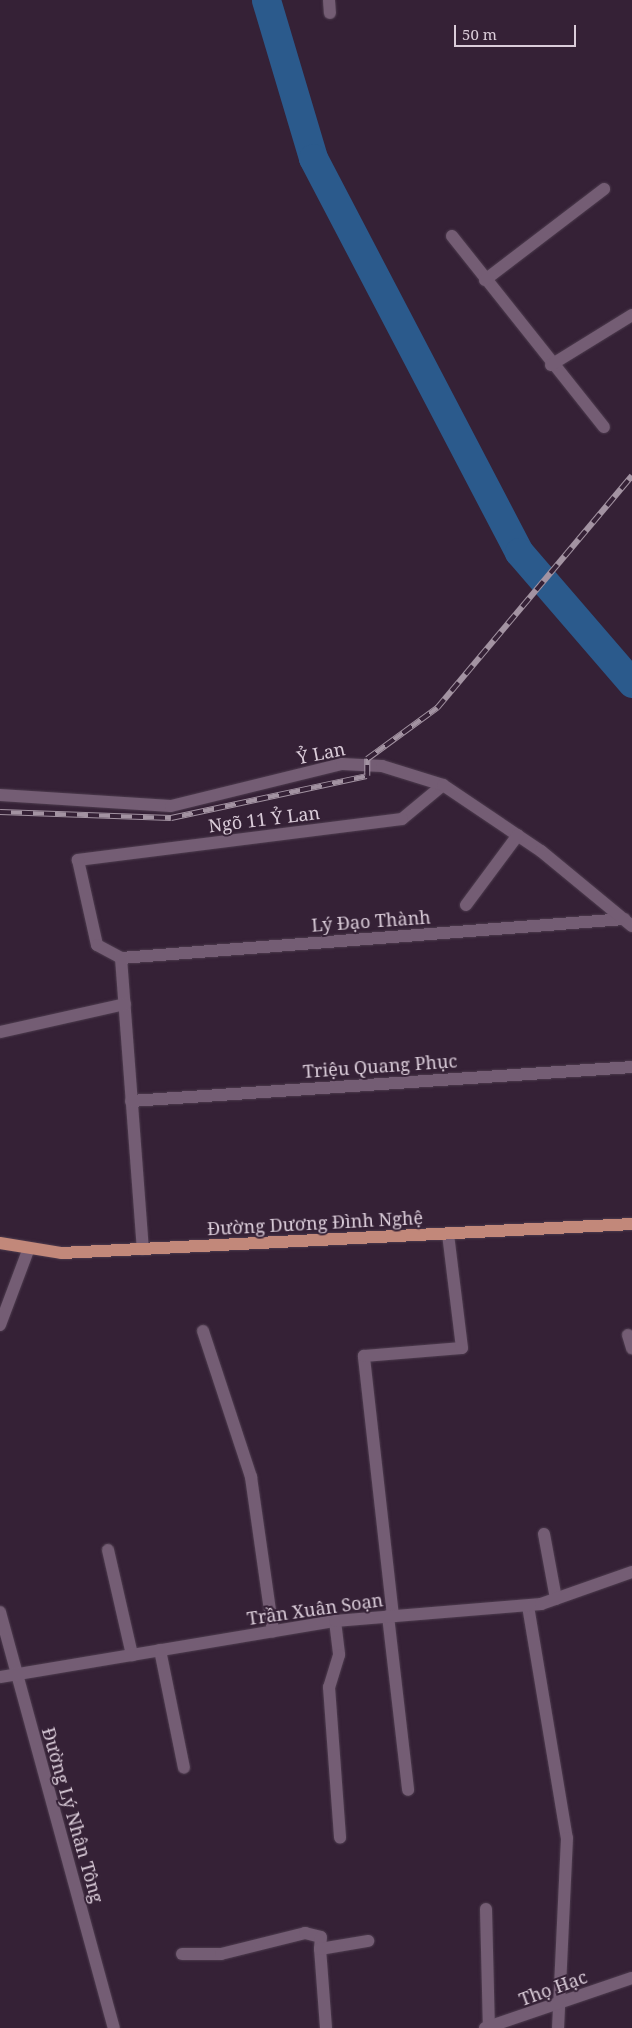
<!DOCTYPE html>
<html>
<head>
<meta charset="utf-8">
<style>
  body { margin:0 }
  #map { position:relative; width:632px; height:2028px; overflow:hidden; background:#352136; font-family:"Noto Serif",serif }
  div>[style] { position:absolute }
  .river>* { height:29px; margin:-14.5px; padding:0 14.5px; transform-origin:14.5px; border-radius:14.5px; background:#2b5a8c }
  .roads { filter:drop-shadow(0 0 1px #4d3c4e) drop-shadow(0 0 1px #4d3c4e) }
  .minor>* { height:12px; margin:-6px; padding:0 6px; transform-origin:6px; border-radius:6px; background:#745d74 }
  .major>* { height:12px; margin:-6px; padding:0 6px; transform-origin:6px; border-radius:6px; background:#c2887a }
  .rail>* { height:5.5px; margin-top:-2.75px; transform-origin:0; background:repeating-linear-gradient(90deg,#352136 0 11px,#a393a2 0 22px); box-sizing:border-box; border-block:1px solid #a393a2 }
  span { translate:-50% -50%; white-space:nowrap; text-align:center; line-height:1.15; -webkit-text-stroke:4px #352136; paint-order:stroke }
  .street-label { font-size:18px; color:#daccd9 }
  .scale { position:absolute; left:454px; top:25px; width:122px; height:22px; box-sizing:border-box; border:2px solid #daccd9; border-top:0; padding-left:6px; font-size:15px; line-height:18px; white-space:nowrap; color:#daccd9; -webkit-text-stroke:4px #352136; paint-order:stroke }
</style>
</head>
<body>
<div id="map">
  <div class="river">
    <i style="left:266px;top:0;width:165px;rotate:73.4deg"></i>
    <i style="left:313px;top:158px;width:445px;rotate:62.4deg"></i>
    <i style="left:519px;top:552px;width:173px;rotate:49.2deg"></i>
  </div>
  <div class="roads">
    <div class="minor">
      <i style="left:329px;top:0;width:13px;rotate:86deg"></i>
      <i style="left:452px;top:236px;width:244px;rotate:51.5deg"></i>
      <i style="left:485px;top:280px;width:150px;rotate:-37.4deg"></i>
      <i style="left:551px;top:365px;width:95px;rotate:-31.7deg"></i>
      <i style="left:443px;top:785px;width:53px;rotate:140.3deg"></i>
      <i style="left:402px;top:819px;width:327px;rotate:172.8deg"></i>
      <i style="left:78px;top:860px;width:87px;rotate:77.4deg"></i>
      <i style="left:97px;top:945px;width:27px;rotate:28deg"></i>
      <i style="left:121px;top:958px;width:505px;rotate:-4.43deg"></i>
      <i style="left:0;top:795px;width:171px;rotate:3.7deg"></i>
      <i style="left:171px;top:806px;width:176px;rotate:-13.8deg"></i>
      <i style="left:342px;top:764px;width:40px;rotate:2.9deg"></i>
      <i style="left:382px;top:766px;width:64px;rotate:17.3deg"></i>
      <i style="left:443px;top:785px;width:118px;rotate:34deg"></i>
      <i style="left:541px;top:851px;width:118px;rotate:39.5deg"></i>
      <i style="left:466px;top:905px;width:87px;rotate:-53.4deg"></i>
      <i style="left:121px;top:958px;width:292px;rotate:85.7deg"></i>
      <i style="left:0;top:1032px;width:128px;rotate:-12.6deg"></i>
      <i style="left:131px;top:1101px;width:502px;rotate:-3.88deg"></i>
      <i style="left:0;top:1325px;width:82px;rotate:-69.4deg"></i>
      <i style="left:203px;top:1331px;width:154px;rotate:71.8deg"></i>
      <i style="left:251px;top:1477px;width:156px;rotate:81.9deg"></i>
      <i style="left:628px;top:1335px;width:14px;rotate:73deg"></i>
      <i style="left:544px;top:1534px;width:66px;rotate:79.5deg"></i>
      <i style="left:108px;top:1550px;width:108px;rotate:77.1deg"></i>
      <i style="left:528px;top:1606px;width:235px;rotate:80.5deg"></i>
      <i style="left:567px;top:1838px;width:190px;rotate:92.7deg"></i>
      <i style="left:0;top:1612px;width:431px;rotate:74.7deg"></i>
      <i style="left:388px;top:1616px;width:175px;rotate:83.4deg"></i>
      <i style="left:393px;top:1616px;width:262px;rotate:-96.4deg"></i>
      <i style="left:364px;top:1356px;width:98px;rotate:-4.7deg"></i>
      <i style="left:462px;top:1348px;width:115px;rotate:-97deg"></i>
      <i style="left:335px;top:1621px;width:34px;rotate:83deg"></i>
      <i style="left:339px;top:1655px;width:34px;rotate:107deg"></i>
      <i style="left:329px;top:1687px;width:151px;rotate:85.8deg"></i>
      <i style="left:160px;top:1650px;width:120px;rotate:78.5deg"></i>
      <i style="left:0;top:1677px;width:340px;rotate:-9.5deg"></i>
      <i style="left:335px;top:1621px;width:207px;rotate:-4.7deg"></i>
      <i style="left:541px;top:1604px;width:96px;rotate:-19.4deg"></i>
      <i style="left:486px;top:1909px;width:119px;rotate:88.6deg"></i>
      <i style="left:182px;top:1954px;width:39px"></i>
      <i style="left:221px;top:1954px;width:87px;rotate:-14deg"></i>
      <i style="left:305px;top:1933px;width:16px;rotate:14deg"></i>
      <i style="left:321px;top:1937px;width:12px;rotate:95deg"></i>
      <i style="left:326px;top:2028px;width:79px;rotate:-94.3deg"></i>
      <i style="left:320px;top:1949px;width:49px;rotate:-9.5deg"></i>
      <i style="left:485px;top:2028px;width:155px;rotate:-18.8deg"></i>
    </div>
    <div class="major">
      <i style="left:0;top:1243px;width:63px;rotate:9.2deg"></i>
      <i style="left:62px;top:1253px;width:571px;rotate:-2.91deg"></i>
    </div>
  </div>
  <div class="rail">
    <i style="left:0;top:812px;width:171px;rotate:2deg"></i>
    <i style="left:171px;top:818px;width:200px;rotate:-12.1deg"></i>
    <i style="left:367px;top:776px;width:17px;rotate:-90deg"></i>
    <i style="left:367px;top:759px;width:87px;rotate:-36.1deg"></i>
    <i style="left:437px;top:708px;width:303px;rotate:-50deg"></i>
  </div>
  <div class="street-label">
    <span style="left:321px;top:753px;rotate:-11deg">Ỷ Lan</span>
    <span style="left:264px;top:819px;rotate:-7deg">Ngõ 11 Ỷ Lan</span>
    <span style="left:371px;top:921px;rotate:-4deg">Lý Đạo Thành</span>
    <span style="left:380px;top:1066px;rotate:-4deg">Triệu Quang Phục</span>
    <span style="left:315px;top:1223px;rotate:-3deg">Đường Dương Đình Nghệ</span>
    <span style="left:315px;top:1609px;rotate:-8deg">Trần Xuân Soạn</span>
    <span style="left:73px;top:1815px;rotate:74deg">Đường Lý Nhân Tông</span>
    <span style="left:553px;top:1988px;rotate:-20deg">Thọ Hạc</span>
  </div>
  <div class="scale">50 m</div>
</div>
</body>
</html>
